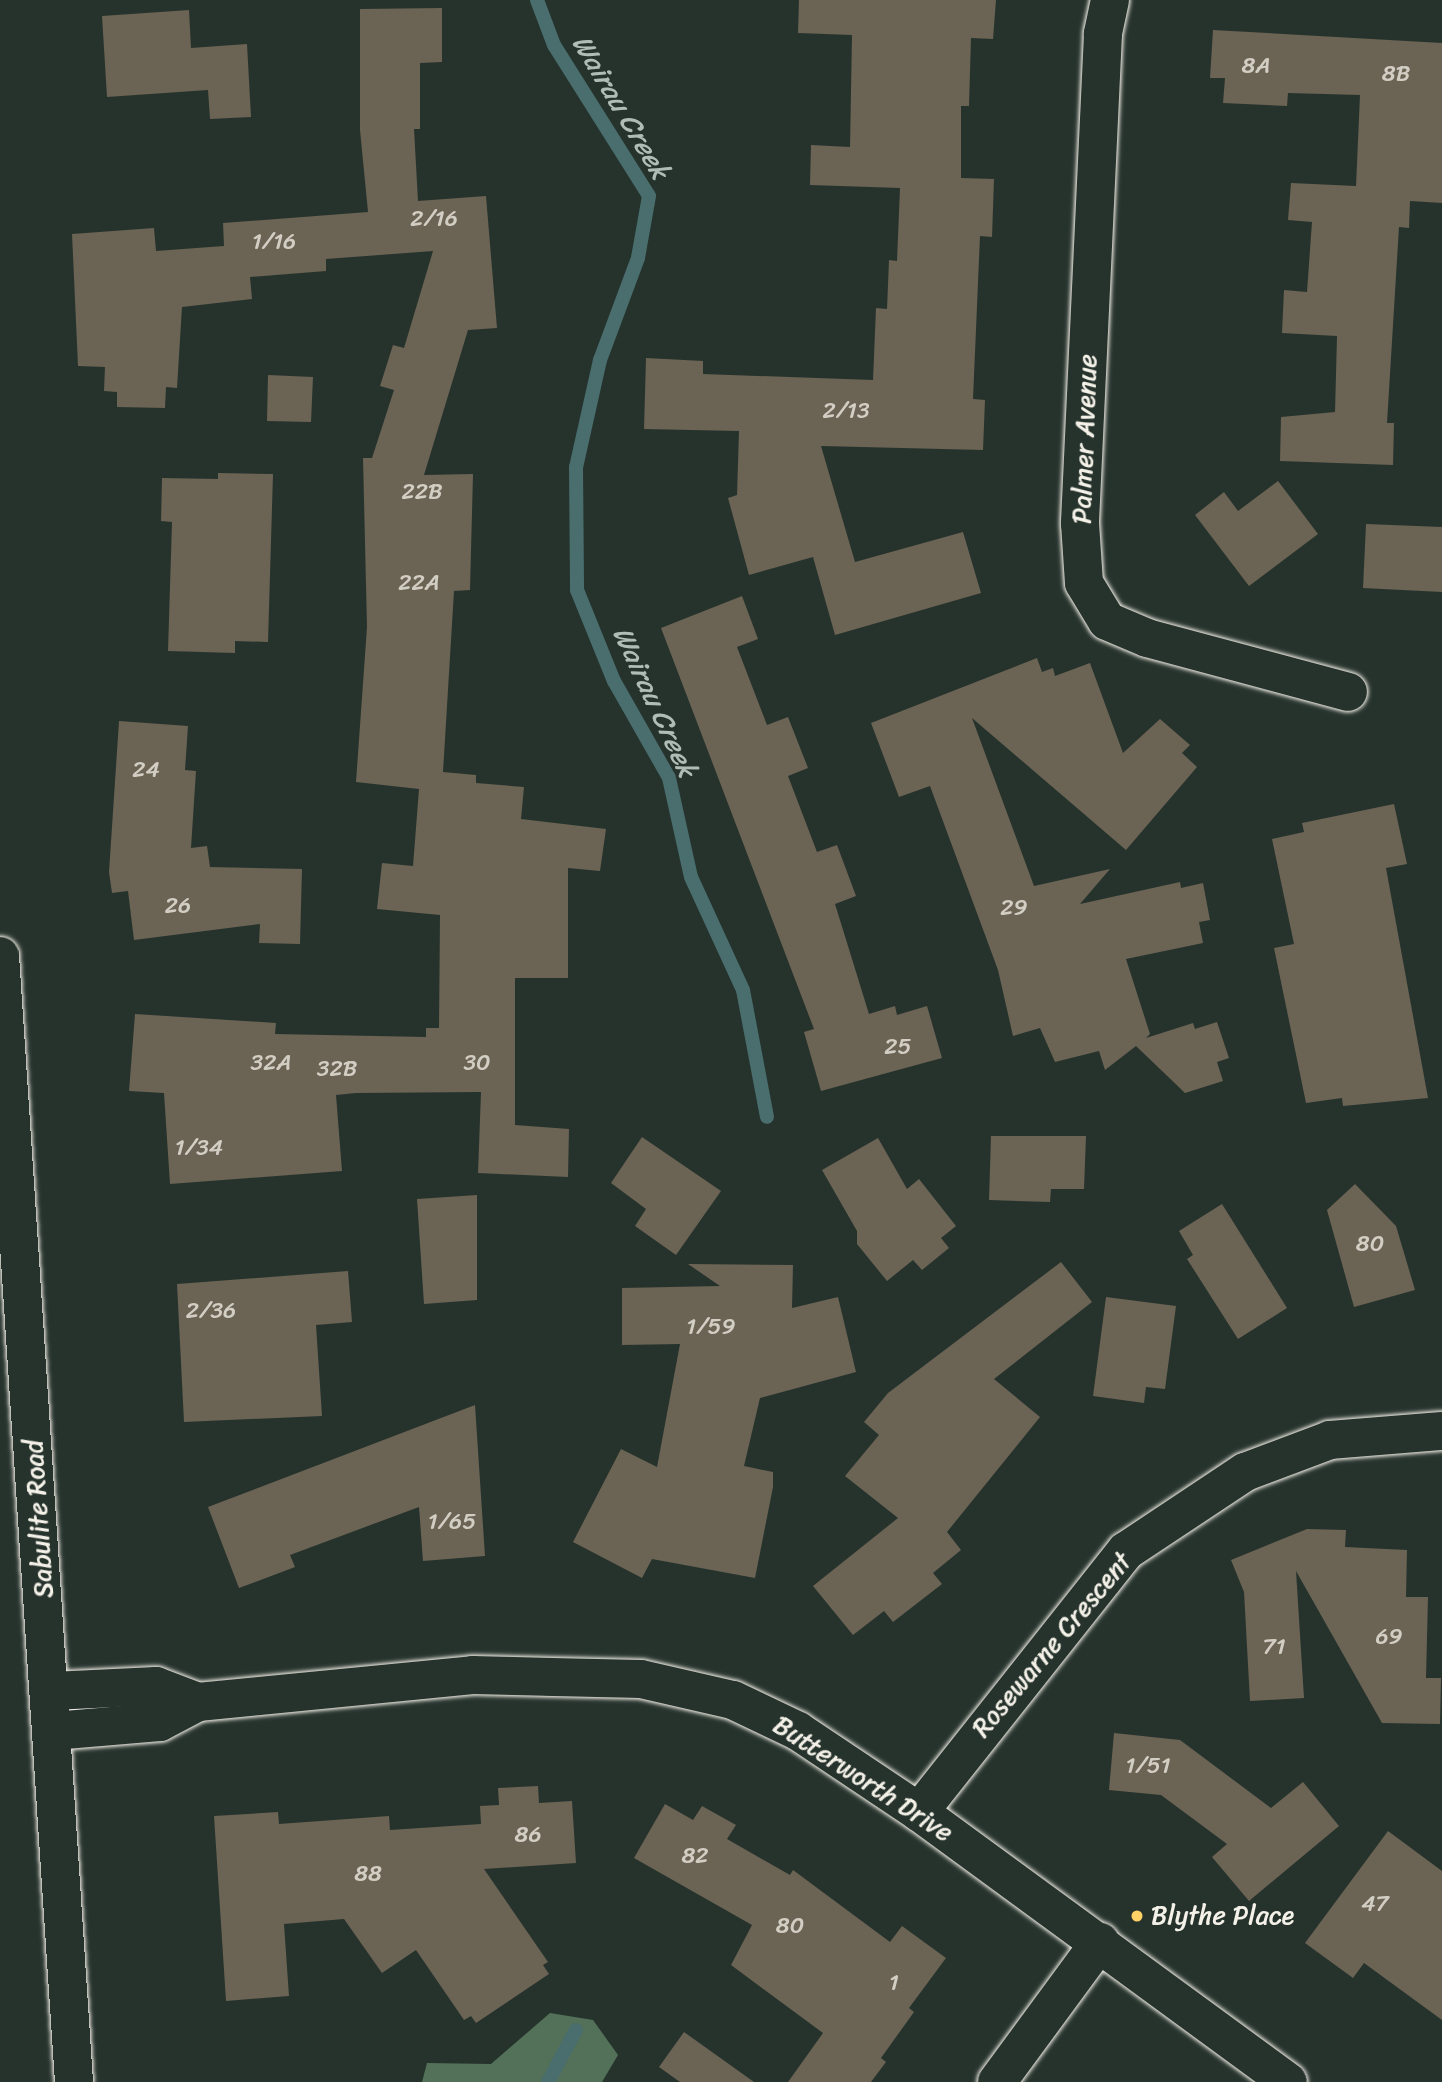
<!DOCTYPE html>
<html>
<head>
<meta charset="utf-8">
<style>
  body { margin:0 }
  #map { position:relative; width:1442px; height:2082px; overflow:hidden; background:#26332d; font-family:Sriracha,sans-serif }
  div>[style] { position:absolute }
  .green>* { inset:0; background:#537158 }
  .stream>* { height:14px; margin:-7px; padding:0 7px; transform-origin:7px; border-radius:7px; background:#496e6d }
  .building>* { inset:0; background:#6b6354 }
  .roads { filter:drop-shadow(0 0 2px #f4f1e8) drop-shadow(0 0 2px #f4f1e8) }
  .street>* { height:38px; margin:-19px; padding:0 19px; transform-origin:19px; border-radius:19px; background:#26332d }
  .secondary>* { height:38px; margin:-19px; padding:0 19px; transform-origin:19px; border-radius:19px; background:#26332d }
  .dots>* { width:19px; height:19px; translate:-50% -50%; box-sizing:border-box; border:4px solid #26332d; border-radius:50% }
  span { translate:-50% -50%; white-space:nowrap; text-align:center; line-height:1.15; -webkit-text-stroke:6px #26332d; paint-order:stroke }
  .number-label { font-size:23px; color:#d2cec3 }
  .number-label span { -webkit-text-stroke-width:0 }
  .street-label { font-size:26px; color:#f4f1e8 }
  .poi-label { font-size:26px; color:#f4f1e8 }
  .left { translate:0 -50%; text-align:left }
  .water-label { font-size:28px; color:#b0bdb7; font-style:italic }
</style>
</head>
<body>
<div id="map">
  <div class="green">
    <i style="clip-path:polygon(550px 2013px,593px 2020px,618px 2055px,602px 2082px,422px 2082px,427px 2063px,491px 2064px)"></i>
  </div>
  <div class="stream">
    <i style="left:537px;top:0;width:48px;rotate:69.3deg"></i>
    <i style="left:554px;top:45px;width:178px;rotate:57.8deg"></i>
    <i style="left:649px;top:196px;width:63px;rotate:100.1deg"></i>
    <i style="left:638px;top:258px;width:109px;rotate:110.4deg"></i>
    <i style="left:600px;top:360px;width:110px;rotate:102.6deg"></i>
    <i style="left:576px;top:467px;width:123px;rotate:89.5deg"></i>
    <i style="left:577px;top:590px;width:98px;rotate:67.9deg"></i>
    <i style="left:614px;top:681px;width:112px;rotate:60.4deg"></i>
    <i style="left:669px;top:778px;width:101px;rotate:77.5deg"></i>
    <i style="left:691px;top:877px;width:124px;rotate:65.3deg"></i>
    <i style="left:743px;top:990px;width:129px;rotate:79.3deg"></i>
    <i style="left:548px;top:2082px;width:59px;rotate:-61.7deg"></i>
  </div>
  <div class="building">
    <i style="clip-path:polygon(799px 0,996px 0,993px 39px,971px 38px,969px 106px,961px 106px,961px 178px,994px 179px,992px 237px,980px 236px,973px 399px,985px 400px,983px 450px,821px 446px,855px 562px,963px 532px,981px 593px,835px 635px,813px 557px,749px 575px,728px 498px,737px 495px,739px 431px,644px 429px,646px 358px,703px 361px,703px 374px,873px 380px,876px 308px,887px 309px,889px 260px,897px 261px,900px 188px,810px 185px,811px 145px,850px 147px,852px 35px,798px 33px)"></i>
    <i style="clip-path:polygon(442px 8px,442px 62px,420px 63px,420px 129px,414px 129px,418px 201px,486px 196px,497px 328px,468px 330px,424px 475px,473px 474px,470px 590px,454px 591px,443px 772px,476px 775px,476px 783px,524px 787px,521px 819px,606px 829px,600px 871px,568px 868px,568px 978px,515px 978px,515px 1125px,569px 1129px,568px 1177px,478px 1173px,481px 1092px,356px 1093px,336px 1095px,342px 1171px,170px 1184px,164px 1093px,129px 1091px,135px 1014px,276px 1023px,275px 1034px,426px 1037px,426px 1028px,439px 1028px,440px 915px,377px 909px,382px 863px,413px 866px,419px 789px,356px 782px,367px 627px,363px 458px,372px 458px,394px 390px,380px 386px,393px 345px,404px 348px,433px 251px,326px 259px,326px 271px,250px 277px,252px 299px,182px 307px,177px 388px,166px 387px,165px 408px,117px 407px,117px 392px,104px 391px,105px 367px,78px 366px,72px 234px,154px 228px,156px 251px,224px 246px,223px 223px,368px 212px,360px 130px,360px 9px)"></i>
    <i style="clip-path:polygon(189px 10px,191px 48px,247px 44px,251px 117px,210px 119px,208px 90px,107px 97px,102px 16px)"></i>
    <i style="clip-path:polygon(1213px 30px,1442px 43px,1442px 203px,1410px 201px,1409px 228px,1399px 227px,1387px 423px,1394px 423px,1393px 465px,1280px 461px,1281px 417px,1335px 412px,1337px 336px,1282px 333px,1284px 290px,1307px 292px,1312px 222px,1288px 220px,1291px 183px,1356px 186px,1360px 95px,1288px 93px,1287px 106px,1223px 103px,1225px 78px,1210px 78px)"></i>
    <i style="clip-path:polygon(268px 375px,313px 377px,311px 422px,267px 421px)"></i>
    <i style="clip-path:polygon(218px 473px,273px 474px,268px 642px,235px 641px,235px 653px,168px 651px,172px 522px,161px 521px,162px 478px,218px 479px)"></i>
    <i style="clip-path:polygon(1278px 481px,1318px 534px,1249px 586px,1195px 515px,1224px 492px,1238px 511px)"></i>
    <i style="clip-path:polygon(1366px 524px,1442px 527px,1442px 592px,1363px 588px)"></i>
    <i style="clip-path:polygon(742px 596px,758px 639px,737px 647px,767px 725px,788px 717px,808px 768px,788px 776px,817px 852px,837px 845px,856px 896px,835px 904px,869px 1014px,895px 1006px,897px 1015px,927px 1006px,942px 1058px,821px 1091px,804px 1032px,814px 1029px,661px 628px)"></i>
    <i style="clip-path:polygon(1037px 658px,1042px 672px,1053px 668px,1055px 676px,1090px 663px,1123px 753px,1160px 719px,1190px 745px,1182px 753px,1197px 767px,1126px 850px,972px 718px,1034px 886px,1110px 869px,1080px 904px,1180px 882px,1181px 888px,1203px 883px,1210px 920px,1199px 922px,1203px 943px,1126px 959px,1150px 1034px,1146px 1038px,1193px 1023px,1195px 1029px,1217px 1022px,1229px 1058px,1217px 1062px,1223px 1081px,1185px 1093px,1136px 1046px,1105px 1070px,1099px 1051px,1055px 1062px,1040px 1028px,1013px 1036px,998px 970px,930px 786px,899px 797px,871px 723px)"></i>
    <i style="clip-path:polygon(119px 721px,188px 726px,185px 770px,196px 771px,191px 848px,207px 846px,210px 867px,302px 869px,300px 944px,259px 943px,260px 924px,134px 940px,128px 891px,112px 893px,109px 872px)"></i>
    <i style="clip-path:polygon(1394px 804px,1407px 864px,1386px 868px,1428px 1098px,1343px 1106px,1342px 1098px,1306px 1103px,1274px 948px,1294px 944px,1272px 839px,1304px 832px,1302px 823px)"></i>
    <i style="clip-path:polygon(991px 1136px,1086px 1136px,1084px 1189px,1051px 1189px,1050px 1202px,989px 1200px)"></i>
    <i style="clip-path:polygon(642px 1137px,721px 1191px,676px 1255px,635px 1226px,646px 1209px,611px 1183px)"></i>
    <i style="clip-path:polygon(878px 1138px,907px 1189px,919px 1179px,956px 1226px,941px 1238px,949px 1248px,922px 1270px,913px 1260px,887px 1281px,857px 1244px,857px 1231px,822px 1170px)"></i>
    <i style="clip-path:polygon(1355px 1184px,1396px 1226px,1415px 1290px,1354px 1307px,1327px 1210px)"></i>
    <i style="clip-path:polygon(477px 1195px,477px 1300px,424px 1304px,417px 1199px)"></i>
    <i style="clip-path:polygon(1222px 1204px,1287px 1308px,1238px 1339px,1187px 1259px,1193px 1255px,1179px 1231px)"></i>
    <i style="clip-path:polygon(1061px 1262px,1092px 1302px,994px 1379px,1040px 1417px,947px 1532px,961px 1550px,933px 1573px,942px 1584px,893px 1622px,884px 1611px,853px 1635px,813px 1586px,898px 1518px,845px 1476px,879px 1435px,864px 1422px,888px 1393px)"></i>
    <i style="clip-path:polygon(688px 1264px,793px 1265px,792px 1308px,838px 1297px,856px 1372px,760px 1398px,744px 1466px,773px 1472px,773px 1487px,755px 1578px,652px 1559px,642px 1578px,573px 1542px,621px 1449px,657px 1467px,680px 1344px,622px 1345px,622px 1288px,720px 1286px)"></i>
    <i style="clip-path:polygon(348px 1271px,352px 1322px,316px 1325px,322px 1416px,184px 1422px,177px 1284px)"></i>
    <i style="clip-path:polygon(1106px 1297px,1176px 1306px,1165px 1389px,1146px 1387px,1144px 1403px,1093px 1396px)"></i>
    <i style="clip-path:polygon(475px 1405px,485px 1556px,423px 1561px,419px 1507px,290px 1555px,295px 1567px,239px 1588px,208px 1507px)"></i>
    <i style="clip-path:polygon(1307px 1529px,1346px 1530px,1345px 1547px,1407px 1550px,1406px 1597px,1428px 1597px,1426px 1678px,1441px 1678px,1440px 1724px,1382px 1723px,1296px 1571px,1304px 1698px,1250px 1701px,1244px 1592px,1231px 1560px)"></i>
    <i style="clip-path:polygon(1114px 1733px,1180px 1740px,1271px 1808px,1303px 1782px,1339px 1826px,1249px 1901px,1212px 1857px,1227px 1844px,1161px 1795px,1109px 1790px)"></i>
    <i style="clip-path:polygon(538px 1786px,539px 1803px,572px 1801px,576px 1863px,484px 1869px,548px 1962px,543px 1965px,549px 1974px,476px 2023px,471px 2016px,464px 2020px,416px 1950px,382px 1973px,344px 1919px,284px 1924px,289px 1996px,226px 2001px,214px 1816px,278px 1812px,279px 1824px,389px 1816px,390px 1830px,481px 1824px,480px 1806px,499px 1805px,498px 1788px)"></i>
    <i style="clip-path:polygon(665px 1804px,693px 1820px,702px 1806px,736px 1825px,727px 1839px,790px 1875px,793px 1870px,890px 1942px,902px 1926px,946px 1958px,909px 2008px,914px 2012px,881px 2058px,886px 2062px,871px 2082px,788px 2082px,823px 2033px,731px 1965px,752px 1925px,634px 1858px)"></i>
    <i style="clip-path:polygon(1388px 1831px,1442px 1871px,1442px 2020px,1364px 1963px,1353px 1978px,1305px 1943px)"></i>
    <i style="clip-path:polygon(684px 2032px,754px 2082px,680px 2082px,659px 2067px)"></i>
  </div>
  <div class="roads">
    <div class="street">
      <i style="left:1110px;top:0;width:35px;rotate:102deg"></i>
      <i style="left:1103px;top:34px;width:490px;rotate:92.7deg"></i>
      <i style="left:1080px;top:523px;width:60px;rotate:86.2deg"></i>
      <i style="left:1084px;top:583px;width:44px;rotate:58.8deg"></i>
      <i style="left:1107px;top:621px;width:43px;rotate:23deg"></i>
      <i style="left:1147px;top:638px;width:208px;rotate:15deg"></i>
      <i style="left:919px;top:1812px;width:333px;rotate:-51.6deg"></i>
      <i style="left:1126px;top:1551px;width:143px;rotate:-33.6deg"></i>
      <i style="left:1245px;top:1472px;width:91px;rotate:-20.6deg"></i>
      <i style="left:1330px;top:1440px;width:112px;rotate:-4.6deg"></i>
      <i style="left:997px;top:2082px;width:174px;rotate:-53.7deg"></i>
    </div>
    <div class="secondary">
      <i style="left:0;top:956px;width:1128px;rotate:86.24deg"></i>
      <i style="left:52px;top:1691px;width:104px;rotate:-2.8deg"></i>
      <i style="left:156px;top:1686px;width:45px;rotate:20.9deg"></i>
      <i style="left:53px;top:1731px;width:107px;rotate:-4.8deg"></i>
      <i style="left:160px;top:1722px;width:43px;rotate:-27.8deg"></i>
      <i style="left:198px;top:1702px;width:276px;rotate:-5.6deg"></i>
      <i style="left:473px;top:1675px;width:168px;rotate:1.4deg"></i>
      <i style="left:641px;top:1679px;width:94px;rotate:12.9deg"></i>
      <i style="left:733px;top:1700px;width:72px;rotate:25.5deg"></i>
      <i style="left:798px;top:1731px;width:146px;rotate:33.8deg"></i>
      <i style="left:919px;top:1812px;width:457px;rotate:36.2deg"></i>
    </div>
  </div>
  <div class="dots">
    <i style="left:1137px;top:1916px;background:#ffd166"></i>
  </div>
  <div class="number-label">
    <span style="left:1256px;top:66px">8A</span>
    <span style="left:1396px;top:74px">8B</span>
    <span style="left:434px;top:219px">2/16</span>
    <span style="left:274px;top:242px">1/16</span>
    <span style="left:846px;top:411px">2/13</span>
    <span style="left:422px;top:492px">22B</span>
    <span style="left:419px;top:583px">22A</span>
    <span style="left:146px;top:770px">24</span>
    <span style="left:178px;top:906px">26</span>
    <span style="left:1014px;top:908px">29</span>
    <span style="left:898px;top:1047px">25</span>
    <span style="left:271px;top:1063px">32A</span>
    <span style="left:477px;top:1063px">30</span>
    <span style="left:337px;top:1069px">32B</span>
    <span style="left:199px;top:1148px">1/34</span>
    <span style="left:1370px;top:1244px">80</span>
    <span style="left:211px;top:1311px">2/36</span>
    <span style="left:711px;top:1327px">1/59</span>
    <span style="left:452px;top:1522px">1/65</span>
    <span style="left:1389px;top:1637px">69</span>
    <span style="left:1274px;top:1647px">71</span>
    <span style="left:1148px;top:1766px">1/51</span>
    <span style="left:528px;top:1835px">86</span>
    <span style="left:695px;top:1856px">82</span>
    <span style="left:368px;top:1874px">88</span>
    <span style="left:1375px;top:1904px">47</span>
    <span style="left:790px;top:1926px">80</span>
    <span style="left:894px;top:1983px">1</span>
  </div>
  <div class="street-label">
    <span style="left:1085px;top:439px;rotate:-88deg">Palmer Avenue</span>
    <span style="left:39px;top:1519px;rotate:-94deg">Sabulite Road</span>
    <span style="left:1052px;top:1645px;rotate:-50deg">Rosewarne Crescent</span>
    <span style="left:863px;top:1779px;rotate:33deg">Butterworth Drive</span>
  </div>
  <div class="poi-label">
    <span class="left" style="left:1151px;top:1916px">Blythe Place</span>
  </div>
  <div class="water-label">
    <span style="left:621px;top:107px;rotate:59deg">Wairau Creek</span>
    <span style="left:655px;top:702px;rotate:65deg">Wairau Creek</span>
  </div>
</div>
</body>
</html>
